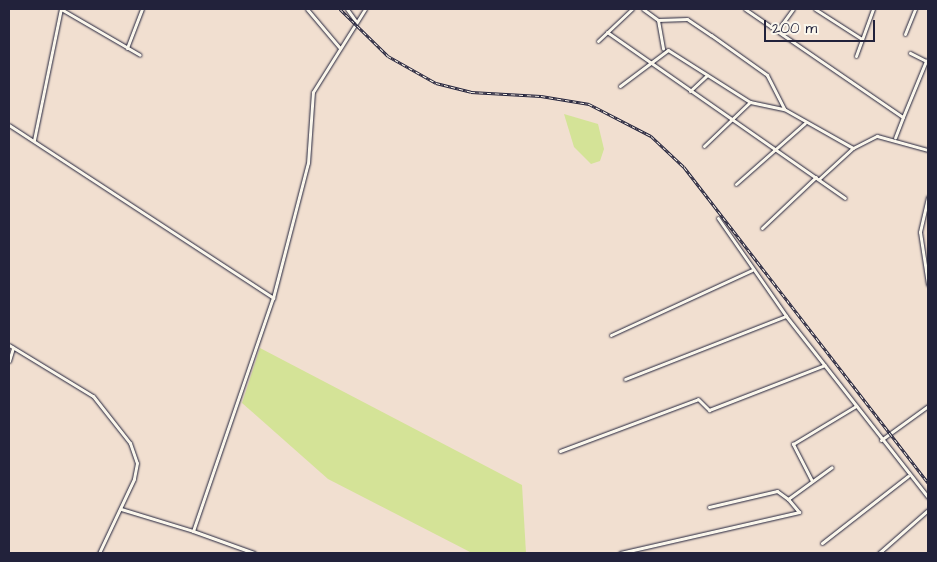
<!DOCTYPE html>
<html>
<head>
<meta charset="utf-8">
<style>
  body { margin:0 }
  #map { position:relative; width:937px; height:562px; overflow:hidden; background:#f1dfd0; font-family:"Architects Daughter",sans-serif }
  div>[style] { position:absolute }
  .green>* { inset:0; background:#d4e397 }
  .roads { filter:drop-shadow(0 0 1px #22223b) drop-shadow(0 0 1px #22223b) }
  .minor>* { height:3px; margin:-1.5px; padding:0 1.5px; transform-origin:1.5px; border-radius:1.5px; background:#fbf7ec }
  .rail>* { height:3px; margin-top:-1.5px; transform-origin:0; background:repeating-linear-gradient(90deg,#fbf7ec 0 4px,#22223b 0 8px); box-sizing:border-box; border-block:1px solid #22223b }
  span { translate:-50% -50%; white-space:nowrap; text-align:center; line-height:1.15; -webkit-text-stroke:4px #fbf7ec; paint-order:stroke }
  .frame { position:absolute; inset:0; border:10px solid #22223b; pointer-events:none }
  .scale { position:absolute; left:764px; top:20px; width:111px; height:22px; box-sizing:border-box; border:2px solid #22223b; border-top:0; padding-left:6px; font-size:15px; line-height:18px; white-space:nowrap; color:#22223b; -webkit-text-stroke:4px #fbf7ec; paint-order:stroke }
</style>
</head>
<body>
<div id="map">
  <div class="green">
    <i style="clip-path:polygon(564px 114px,598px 124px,604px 149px,600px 161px,591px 164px,574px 147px)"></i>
    <i style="clip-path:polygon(260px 348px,522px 485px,526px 553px,472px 553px,328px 479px,242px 403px)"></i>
  </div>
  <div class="roads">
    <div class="minor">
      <i style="left:61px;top:9px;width:91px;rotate:30.2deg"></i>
      <i style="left:307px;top:9px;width:51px;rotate:49.8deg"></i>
      <i style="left:347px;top:9px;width:14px;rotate:54deg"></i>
      <i style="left:643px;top:9px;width:19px;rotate:36deg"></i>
      <i style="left:658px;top:20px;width:29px;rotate:-2deg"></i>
      <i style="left:687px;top:19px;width:29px;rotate:34deg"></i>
      <i style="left:711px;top:35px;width:69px;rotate:35.5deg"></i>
      <i style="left:767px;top:75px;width:38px;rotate:63deg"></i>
      <i style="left:745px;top:9px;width:191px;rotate:34.4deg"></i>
      <i style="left:903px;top:117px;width:22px;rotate:111deg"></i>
      <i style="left:815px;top:9px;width:56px;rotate:32.6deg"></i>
      <i style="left:658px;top:20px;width:29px;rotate:80deg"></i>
      <i style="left:777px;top:31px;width:27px;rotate:-54deg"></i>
      <i style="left:607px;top:32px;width:290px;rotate:34.9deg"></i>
      <i style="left:905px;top:34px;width:27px;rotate:-68deg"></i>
      <i style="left:598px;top:41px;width:47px;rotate:-43.3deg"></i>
      <i style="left:127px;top:48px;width:42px;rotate:-69deg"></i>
      <i style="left:856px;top:56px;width:50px;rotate:-70.1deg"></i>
      <i style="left:620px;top:86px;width:60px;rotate:-36.9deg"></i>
      <i style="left:668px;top:50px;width:97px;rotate:32.4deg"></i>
      <i style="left:750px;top:102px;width:35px;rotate:12deg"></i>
      <i style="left:784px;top:109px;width:79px;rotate:29.5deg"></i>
      <i style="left:690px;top:91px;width:23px;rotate:-43deg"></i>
      <i style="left:903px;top:117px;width:61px;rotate:-67.7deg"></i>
      <i style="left:926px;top:61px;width:18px;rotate:-153deg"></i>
      <i style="left:9px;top:125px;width:316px;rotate:33.2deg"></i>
      <i style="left:34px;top:140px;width:134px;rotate:-78.4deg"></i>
      <i style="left:704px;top:146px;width:64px;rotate:-43.7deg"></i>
      <i style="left:819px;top:179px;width:46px;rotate:-42.4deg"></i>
      <i style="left:853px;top:148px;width:27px;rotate:-27deg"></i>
      <i style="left:877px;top:136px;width:53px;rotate:15.4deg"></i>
      <i style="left:736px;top:184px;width:92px;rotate:-41.5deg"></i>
      <i style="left:928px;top:197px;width:36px;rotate:103deg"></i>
      <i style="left:920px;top:232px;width:53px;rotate:81.3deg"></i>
      <i style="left:718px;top:218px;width:119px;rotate:55.2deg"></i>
      <i style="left:786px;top:316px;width:230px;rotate:51.9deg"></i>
      <i style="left:762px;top:228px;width:74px;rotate:-43.4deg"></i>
      <i style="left:611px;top:335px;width:155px;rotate:-24.7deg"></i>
      <i style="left:9px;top:345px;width:98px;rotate:31.3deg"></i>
      <i style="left:93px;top:396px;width:60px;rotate:51.8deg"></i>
      <i style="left:130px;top:443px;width:21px;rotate:71deg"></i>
      <i style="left:137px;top:463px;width:16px;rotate:101deg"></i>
      <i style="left:134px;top:479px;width:82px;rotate:115.3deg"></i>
      <i style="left:9px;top:361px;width:14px;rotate:-73deg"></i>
      <i style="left:625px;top:379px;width:173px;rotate:-21.4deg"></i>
      <i style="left:881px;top:440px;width:58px;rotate:-35.9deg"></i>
      <i style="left:560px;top:451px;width:147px;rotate:-20.6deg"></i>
      <i style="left:698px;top:399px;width:16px;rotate:45deg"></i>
      <i style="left:709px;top:410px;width:124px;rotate:-21.2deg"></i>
      <i style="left:812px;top:481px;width:42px;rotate:-117.2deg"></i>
      <i style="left:793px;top:444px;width:74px;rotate:-31.1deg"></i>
      <i style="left:709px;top:507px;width:70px;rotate:-13.2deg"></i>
      <i style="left:777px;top:491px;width:14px;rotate:36deg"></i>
      <i style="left:121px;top:509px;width:75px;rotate:17deg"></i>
      <i style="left:193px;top:531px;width:246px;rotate:-71.1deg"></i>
      <i style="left:273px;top:298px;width:139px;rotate:-75.5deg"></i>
      <i style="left:308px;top:163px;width:71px;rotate:-86deg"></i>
      <i style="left:313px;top:92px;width:98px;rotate:-57.9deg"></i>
      <i style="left:193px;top:531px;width:65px;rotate:19.8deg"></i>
      <i style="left:822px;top:543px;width:109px;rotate:-37.9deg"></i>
      <i style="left:620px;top:553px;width:184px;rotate:-12.9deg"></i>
      <i style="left:799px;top:512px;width:17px;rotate:-130deg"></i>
      <i style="left:788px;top:499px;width:54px;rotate:-36deg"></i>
      <i style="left:879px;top:553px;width:65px;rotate:-41.3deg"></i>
    </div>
  </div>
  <div class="rail">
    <i style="left:340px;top:9px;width:67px;rotate:44.4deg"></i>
    <i style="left:388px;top:56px;width:55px;rotate:29.4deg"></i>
    <i style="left:436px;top:83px;width:36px;rotate:14deg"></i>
    <i style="left:471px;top:92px;width:70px;rotate:3.3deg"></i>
    <i style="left:541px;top:96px;width:49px;rotate:9.5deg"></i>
    <i style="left:589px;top:104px;width:70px;rotate:27.3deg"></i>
    <i style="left:651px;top:136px;width:45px;rotate:43.2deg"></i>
    <i style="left:684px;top:167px;width:399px;rotate:52.3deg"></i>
  </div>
  <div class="frame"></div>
  <div class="scale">200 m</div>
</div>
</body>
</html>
